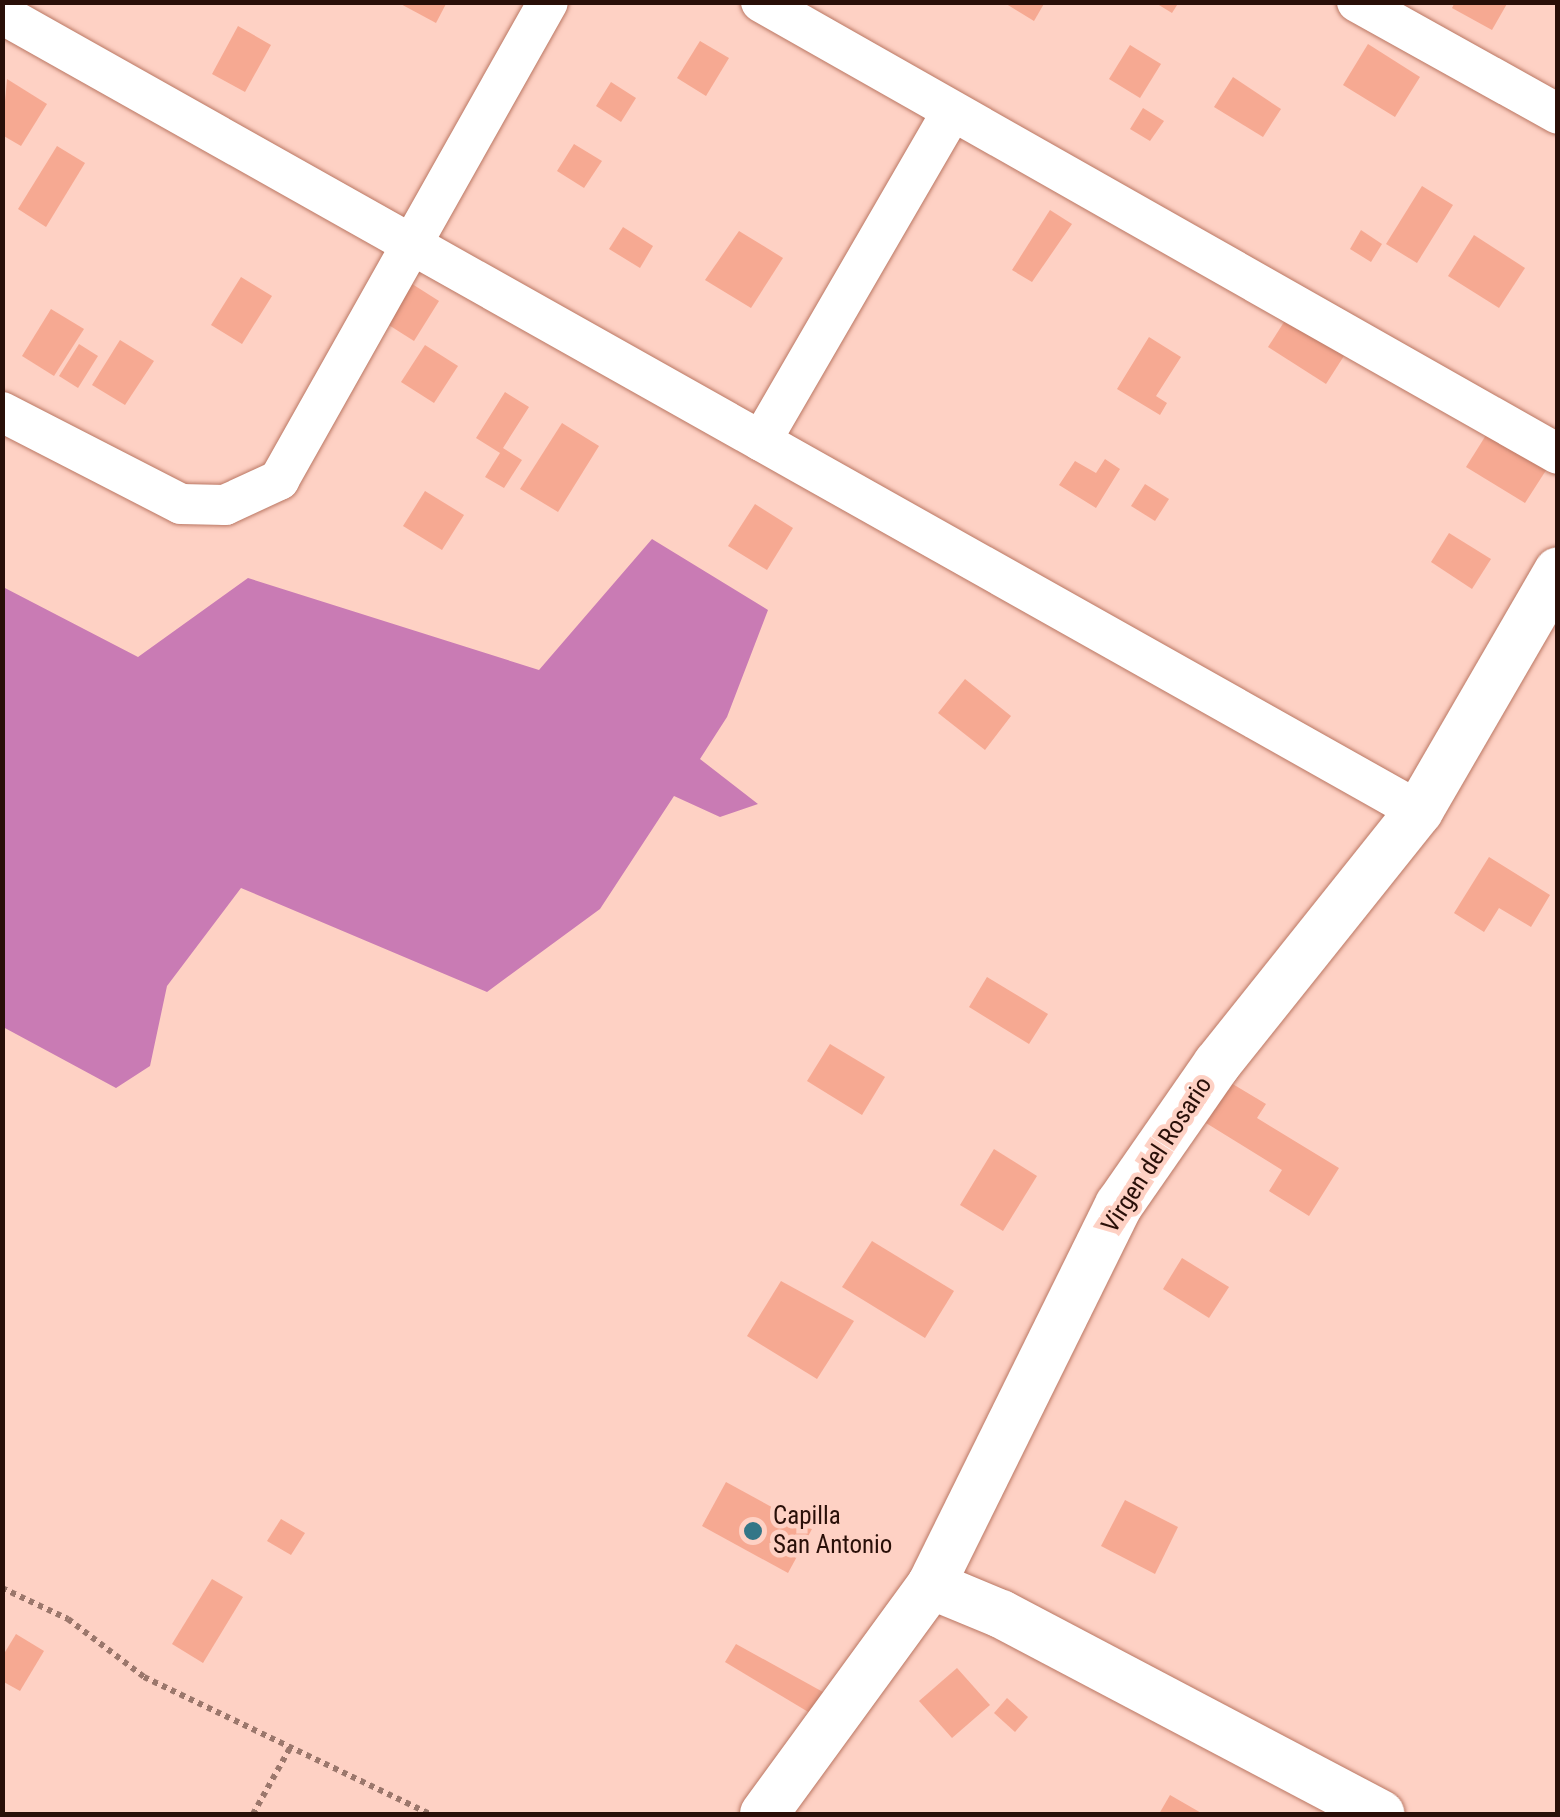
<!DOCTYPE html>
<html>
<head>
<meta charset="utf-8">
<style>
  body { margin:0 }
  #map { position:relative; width:1560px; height:1817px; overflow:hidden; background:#fed1c4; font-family:"Roboto Condensed",sans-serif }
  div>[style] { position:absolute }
  .forest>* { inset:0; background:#c97bb4 }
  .building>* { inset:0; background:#f6a992 }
  .path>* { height:6px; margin-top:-3px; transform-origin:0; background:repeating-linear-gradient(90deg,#9b776c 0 5px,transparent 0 10px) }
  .roads { filter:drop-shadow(0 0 2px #ba7763) drop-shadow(0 0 2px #ba7763) }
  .minor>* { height:40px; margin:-20px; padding:0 20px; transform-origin:20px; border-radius:20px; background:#fff }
  .tertiary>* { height:48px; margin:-24px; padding:0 24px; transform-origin:24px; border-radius:24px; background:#fff }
  .dots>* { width:28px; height:28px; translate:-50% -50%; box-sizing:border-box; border:5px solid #fed1c4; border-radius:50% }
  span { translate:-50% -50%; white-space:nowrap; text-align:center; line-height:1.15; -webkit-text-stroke:9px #fed1c4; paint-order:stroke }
  .street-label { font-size:25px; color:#290f08 }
  .poi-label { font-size:25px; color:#290f08 }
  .left { translate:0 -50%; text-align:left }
  .frame { position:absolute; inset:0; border:5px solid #290f08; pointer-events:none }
</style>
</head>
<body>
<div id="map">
  <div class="forest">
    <i style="clip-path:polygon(652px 539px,768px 610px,727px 717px,700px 759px,758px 804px,720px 817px,674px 796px,600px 909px,487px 992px,241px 888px,167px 986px,150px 1066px,116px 1088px,3px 1027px,3px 587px,138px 657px,248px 578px,539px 670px)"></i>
  </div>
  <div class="building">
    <i style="clip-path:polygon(397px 2px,447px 2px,436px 23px)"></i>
    <i style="clip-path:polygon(1003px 2px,1045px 2px,1034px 21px)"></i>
    <i style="clip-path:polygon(1154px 2px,1179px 2px,1172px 13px)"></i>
    <i style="clip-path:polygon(1455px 2px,1508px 2px,1492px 30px,1452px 8px)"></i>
    <i style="clip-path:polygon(238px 26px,271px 45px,245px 92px,212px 74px)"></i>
    <i style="clip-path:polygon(700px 41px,729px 58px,706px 96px,677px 78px)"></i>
    <i style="clip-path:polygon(1368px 44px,1420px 77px,1395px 117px,1343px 85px)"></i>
    <i style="clip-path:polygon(1130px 45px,1161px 64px,1140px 98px,1109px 79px)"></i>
    <i style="clip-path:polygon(1233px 77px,1281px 109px,1263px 137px,1214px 107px)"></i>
    <i style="clip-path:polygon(7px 79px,47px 104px,21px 146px,2px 135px)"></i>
    <i style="clip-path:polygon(611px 82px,636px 98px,621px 122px,596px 106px)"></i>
    <i style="clip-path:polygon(1143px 108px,1164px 121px,1150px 141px,1130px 129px)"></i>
    <i style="clip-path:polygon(574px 144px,602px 161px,584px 188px,557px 171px)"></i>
    <i style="clip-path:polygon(57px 146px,85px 163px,46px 227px,18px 209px)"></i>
    <i style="clip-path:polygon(1422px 186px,1453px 205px,1417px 263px,1386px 244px)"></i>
    <i style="clip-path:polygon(1050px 210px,1072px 224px,1032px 282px,1012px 270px)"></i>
    <i style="clip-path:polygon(623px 227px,653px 246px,640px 268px,609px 249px)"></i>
    <i style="clip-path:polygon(1361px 230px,1382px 244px,1371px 262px,1350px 249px)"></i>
    <i style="clip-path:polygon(739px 231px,783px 258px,751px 308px,705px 280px)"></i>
    <i style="clip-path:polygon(1474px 235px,1525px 268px,1499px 308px,1448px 276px)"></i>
    <i style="clip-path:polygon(241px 277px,272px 296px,242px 344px,211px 325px)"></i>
    <i style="clip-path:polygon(409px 282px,439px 301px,414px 341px,384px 322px)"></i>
    <i style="clip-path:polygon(1293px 308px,1351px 345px,1326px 384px,1268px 347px)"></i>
    <i style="clip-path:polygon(51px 309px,84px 329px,54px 376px,22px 356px)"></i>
    <i style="clip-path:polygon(1149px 337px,1181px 357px,1156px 396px,1167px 403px,1160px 415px,1117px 389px)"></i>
    <i style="clip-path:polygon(120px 340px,154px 361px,125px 405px,92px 385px)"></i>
    <i style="clip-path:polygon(79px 344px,98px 356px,78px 388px,59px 376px)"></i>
    <i style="clip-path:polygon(425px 345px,458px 366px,434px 403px,401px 382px)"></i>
    <i style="clip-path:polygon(505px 392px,529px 407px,503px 448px,522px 460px,504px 488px,485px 477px,500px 453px,476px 438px)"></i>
    <i style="clip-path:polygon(562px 423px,599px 446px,558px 512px,520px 489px)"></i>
    <i style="clip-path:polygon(1493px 424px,1552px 461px,1525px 503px,1466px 467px)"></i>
    <i style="clip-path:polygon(1105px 459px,1120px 469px,1096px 508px,1059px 485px,1075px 461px,1096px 473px)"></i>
    <i style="clip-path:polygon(1145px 484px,1169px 499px,1155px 521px,1131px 506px)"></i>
    <i style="clip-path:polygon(425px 491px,464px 515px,442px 550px,403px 526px)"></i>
    <i style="clip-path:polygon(755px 504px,793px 528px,767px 570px,728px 546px)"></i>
    <i style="clip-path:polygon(1449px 533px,1491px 559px,1472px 589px,1431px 562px)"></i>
    <i style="clip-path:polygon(965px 679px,1011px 716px,985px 750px,938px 713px)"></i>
    <i style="clip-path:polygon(1489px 857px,1550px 895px,1531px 927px,1499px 908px,1484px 932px,1454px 913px)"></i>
    <i style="clip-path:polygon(987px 977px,1048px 1014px,1029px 1044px,969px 1007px)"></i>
    <i style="clip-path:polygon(830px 1044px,885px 1077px,862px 1115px,807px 1081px)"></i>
    <i style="clip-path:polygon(1231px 1083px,1266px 1104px,1257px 1118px,1339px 1168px,1309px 1216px,1269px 1191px,1282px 1170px,1206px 1123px)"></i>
    <i style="clip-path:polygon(994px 1149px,1037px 1176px,1003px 1231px,960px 1205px)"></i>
    <i style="clip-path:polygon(872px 1241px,954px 1291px,925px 1338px,842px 1287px)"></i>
    <i style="clip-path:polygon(1182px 1258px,1229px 1287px,1209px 1318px,1163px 1289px)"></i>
    <i style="clip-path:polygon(781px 1281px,854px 1321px,817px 1379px,747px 1336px)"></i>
    <i style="clip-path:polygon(726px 1482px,812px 1529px,788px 1573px,702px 1526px)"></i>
    <i style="clip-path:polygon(1125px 1500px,1178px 1527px,1155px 1574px,1101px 1546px)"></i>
    <i style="clip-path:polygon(281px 1519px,305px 1533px,291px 1555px,267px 1541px)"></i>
    <i style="clip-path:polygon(212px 1579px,243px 1597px,203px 1663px,172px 1644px)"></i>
    <i style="clip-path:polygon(16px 1634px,44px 1651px,20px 1691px,2px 1681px,2px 1657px)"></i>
    <i style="clip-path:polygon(736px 1644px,823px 1692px,810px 1713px,725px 1662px)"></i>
    <i style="clip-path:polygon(957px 1668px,990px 1705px,952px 1738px,919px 1701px)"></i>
    <i style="clip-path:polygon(1007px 1698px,1028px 1717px,1015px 1732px,994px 1713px)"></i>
    <i style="clip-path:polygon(1170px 1795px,1203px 1814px,1159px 1814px)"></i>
  </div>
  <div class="path">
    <i style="left:2px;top:1588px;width:73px;rotate:25.2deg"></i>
    <i style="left:68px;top:1619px;width:96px;rotate:37.3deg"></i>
    <i style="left:144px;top:1677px;width:317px;rotate:25.6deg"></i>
    <i style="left:253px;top:1814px;width:78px;rotate:-60.8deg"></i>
  </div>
  <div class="roads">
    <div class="minor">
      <i style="left:761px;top:2px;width:916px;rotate:29.56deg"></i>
      <i style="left:1357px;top:2px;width:230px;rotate:29.1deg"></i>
      <i style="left:2px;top:14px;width:1626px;rotate:29.36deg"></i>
      <i style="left:2px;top:412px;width:201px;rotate:27.2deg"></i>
      <i style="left:181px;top:504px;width:44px;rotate:1.3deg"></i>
      <i style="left:225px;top:505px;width:60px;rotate:-24.8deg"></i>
      <i style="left:279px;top:480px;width:548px;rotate:-60.63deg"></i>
      <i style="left:761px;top:441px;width:381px;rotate:-59.9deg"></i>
    </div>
    <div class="tertiary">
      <i style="left:931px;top:1585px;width:76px;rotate:22.5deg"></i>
      <i style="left:1001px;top:1614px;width:429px;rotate:27.8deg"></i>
      <i style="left:764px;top:1814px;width:283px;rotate:-53.9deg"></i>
      <i style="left:931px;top:1585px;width:424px;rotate:-63.7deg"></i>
      <i style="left:1119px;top:1205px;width:172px;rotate:-55.2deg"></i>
      <i style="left:1217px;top:1064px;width:324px;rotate:-51.4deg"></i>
      <i style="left:1419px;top:811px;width:277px;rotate:-59.9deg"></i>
    </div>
  </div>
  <div class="dots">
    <i style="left:753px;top:1531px;background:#337687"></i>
  </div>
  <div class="street-label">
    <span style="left:1157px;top:1155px;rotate:-57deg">Virgen del Rosario</span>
  </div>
  <div class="poi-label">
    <span class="left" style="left:773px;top:1531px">Capilla<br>San Antonio</span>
  </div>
  <div class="frame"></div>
</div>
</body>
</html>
